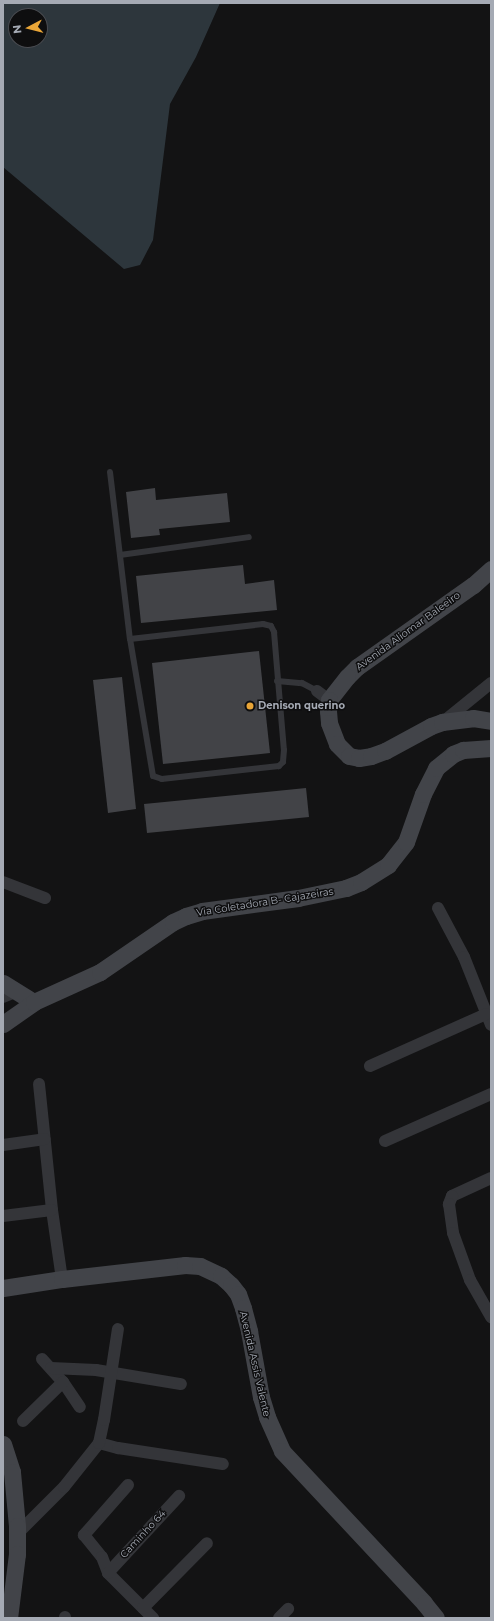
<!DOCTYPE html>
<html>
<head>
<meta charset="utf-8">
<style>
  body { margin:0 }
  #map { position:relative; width:494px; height:1621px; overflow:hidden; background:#131314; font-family:Montserrat,sans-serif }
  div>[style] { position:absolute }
  .water>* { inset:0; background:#2d363c }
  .building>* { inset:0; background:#424347 }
  .lane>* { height:6px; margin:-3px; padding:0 3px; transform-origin:3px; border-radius:3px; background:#343539 }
  .street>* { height:12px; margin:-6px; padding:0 6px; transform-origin:6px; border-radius:6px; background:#343539 }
  .secondary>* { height:17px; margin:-8.5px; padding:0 8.5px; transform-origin:8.5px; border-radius:8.5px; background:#424449 }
  .dots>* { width:11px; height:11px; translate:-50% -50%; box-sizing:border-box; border:2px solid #0e0e0f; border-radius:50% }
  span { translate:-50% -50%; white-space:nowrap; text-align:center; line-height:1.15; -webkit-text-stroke:3px #0e0e0f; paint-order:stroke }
  .street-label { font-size:10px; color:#a5aab4 }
  .poi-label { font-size:10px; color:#a5aab4; font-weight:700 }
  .left { translate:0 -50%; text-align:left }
  .frame { position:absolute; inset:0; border:4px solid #a5aab4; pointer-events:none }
  .north { position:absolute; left:8px; top:8px; width:40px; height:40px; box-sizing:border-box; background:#0e0e0f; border:1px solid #4a4c51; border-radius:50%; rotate:263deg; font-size:11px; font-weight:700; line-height:16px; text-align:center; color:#a5aab4 }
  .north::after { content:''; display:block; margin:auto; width:14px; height:18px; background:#e9a537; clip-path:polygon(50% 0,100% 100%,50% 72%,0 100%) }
</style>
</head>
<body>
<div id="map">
  <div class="water">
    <i style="clip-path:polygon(evenodd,3px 3px,220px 3px,196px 57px,170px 104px,153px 240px,140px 265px,124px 269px,3px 167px,3px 3px,16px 16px,40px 16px,40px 40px,16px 40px,16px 16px)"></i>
  </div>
  <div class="building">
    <i style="clip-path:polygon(155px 488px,156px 500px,227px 493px,230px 522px,159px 529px,160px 535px,131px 538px,126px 492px)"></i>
    <i style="clip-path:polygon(243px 565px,245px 584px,274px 580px,277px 610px,141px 623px,136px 576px)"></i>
    <i style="clip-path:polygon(259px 651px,270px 753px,163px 764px,152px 663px)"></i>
    <i style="clip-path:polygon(122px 677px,136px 809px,108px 813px,93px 680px)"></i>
    <i style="clip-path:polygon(306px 788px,309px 817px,147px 833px,144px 804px)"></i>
  </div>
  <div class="lane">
    <i style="left:110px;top:472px;width:168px;rotate:83.2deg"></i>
    <i style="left:130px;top:639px;width:134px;rotate:-6.4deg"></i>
    <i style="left:263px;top:624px;width:8px;rotate:14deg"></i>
    <i style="left:271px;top:626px;width:7px;rotate:63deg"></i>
    <i style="left:274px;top:632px;width:118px;rotate:85.2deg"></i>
    <i style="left:284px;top:750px;width:12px;rotate:95deg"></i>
    <i style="left:283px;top:762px;width:6px;rotate:135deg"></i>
    <i style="left:279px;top:766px;width:118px;rotate:173.7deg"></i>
    <i style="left:162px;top:779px;width:9px;rotate:-162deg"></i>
    <i style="left:153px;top:776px;width:139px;rotate:-99.5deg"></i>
    <i style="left:120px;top:555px;width:130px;rotate:-7.9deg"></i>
    <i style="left:277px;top:681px;width:25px;rotate:5deg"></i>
    <i style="left:302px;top:683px;width:17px;rotate:28deg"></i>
  </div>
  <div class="street">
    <i style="left:317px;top:691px;width:15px;rotate:37deg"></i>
    <i style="left:443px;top:722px;width:62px;rotate:-39.1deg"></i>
    <i style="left:3px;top:882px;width:45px;rotate:20.9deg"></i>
    <i style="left:438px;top:908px;width:55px;rotate:62deg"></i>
    <i style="left:464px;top:957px;width:73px;rotate:68.3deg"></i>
    <i style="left:3px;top:997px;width:15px;rotate:-23deg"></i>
    <i style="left:370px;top:1066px;width:127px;rotate:-24.1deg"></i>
    <i style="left:39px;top:1084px;width:127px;rotate:84.1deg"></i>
    <i style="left:52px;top:1210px;width:70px;rotate:81.8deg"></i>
    <i style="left:385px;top:1141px;width:116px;rotate:-23.9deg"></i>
    <i style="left:3px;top:1145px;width:42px;rotate:-8.1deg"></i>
    <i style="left:491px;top:1178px;width:43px;rotate:155.2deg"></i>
    <i style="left:452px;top:1196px;width:9px;rotate:111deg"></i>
    <i style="left:449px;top:1204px;width:29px;rotate:82deg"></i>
    <i style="left:453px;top:1233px;width:50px;rotate:70.1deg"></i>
    <i style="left:470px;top:1280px;width:43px;rotate:60.4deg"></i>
    <i style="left:3px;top:1216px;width:49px;rotate:-7deg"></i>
    <i style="left:42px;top:1359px;width:31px;rotate:48deg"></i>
    <i style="left:63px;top:1382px;width:30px;rotate:56deg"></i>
    <i style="left:51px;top:1368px;width:45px;rotate:2.5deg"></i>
    <i style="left:96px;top:1370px;width:86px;rotate:9.4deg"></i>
    <i style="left:23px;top:1421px;width:56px;rotate:-44.3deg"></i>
    <i style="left:99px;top:1443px;width:20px;rotate:15deg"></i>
    <i style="left:118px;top:1448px;width:106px;rotate:8.7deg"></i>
    <i style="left:128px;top:1485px;width:67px;rotate:131.3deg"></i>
    <i style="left:84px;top:1535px;width:28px;rotate:51deg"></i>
    <i style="left:102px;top:1557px;width:17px;rotate:69deg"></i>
    <i style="left:108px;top:1573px;width:64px;rotate:45deg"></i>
    <i style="left:18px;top:1533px;width:65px;rotate:-45deg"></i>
    <i style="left:64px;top:1487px;width:56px;rotate:-51.5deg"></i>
    <i style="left:99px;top:1443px;width:24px;rotate:-78deg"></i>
    <i style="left:104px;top:1420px;width:92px;rotate:-81.3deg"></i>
    <i style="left:108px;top:1573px;width:105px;rotate:-47.3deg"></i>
    <i style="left:143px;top:1608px;width:91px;rotate:-45.4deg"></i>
    <i style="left:65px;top:1617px;width:1px;rotate:90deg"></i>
    <i style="left:279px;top:1618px;width:13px;rotate:-45deg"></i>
  </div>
  <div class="secondary">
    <i style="left:491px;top:569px;width:24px;rotate:138deg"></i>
    <i style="left:473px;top:585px;width:142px;rotate:144.7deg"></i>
    <i style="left:357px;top:667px;width:14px;rotate:135deg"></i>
    <i style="left:347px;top:677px;width:29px;rotate:128deg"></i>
    <i style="left:329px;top:700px;width:11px;rotate:95deg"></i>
    <i style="left:328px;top:711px;width:12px;rotate:85deg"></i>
    <i style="left:329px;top:723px;width:22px;rotate:69deg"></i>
    <i style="left:337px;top:744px;width:17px;rotate:45deg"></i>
    <i style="left:349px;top:756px;width:10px;rotate:11deg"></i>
    <i style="left:359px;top:758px;width:12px;rotate:-9deg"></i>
    <i style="left:371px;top:756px;width:15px;rotate:-20deg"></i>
    <i style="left:385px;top:751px;width:52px;rotate:-28.5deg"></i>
    <i style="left:431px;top:726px;width:12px;rotate:-20deg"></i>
    <i style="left:442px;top:722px;width:31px;rotate:-7deg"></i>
    <i style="left:473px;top:718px;width:18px;rotate:9deg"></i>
    <i style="left:3px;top:983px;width:36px;rotate:32deg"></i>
    <i style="left:3px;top:1024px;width:38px;rotate:-35deg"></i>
    <i style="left:34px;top:1002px;width:72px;rotate:-24.4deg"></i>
    <i style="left:100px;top:972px;width:88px;rotate:-34.4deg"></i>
    <i style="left:173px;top:922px;width:14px;rotate:-25deg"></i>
    <i style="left:186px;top:916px;width:17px;rotate:-17deg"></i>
    <i style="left:202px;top:911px;width:97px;rotate:-7.7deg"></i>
    <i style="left:298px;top:898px;width:49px;rotate:-11.8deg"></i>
    <i style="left:346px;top:888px;width:16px;rotate:-22deg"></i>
    <i style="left:361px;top:882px;width:32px;rotate:-32deg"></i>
    <i style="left:388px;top:865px;width:29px;rotate:-52deg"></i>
    <i style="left:406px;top:842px;width:51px;rotate:-70.5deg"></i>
    <i style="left:423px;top:794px;width:29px;rotate:-63deg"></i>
    <i style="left:436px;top:768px;width:22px;rotate:-39deg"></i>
    <i style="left:453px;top:754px;width:11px;rotate:-22deg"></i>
    <i style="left:463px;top:750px;width:28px;rotate:-4deg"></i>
    <i style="left:3px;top:1288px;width:60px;rotate:-8.7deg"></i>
    <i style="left:62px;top:1279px;width:124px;rotate:-6.5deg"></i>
    <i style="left:185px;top:1265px;width:15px;rotate:4deg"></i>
    <i style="left:200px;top:1266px;width:23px;rotate:25deg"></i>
    <i style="left:221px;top:1276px;width:13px;rotate:42deg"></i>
    <i style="left:231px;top:1285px;width:11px;rotate:52deg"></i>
    <i style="left:238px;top:1294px;width:15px;rotate:70deg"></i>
    <i style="left:243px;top:1308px;width:24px;rotate:75deg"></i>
    <i style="left:249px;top:1331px;width:67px;rotate:79.7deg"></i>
    <i style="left:261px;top:1397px;width:21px;rotate:73deg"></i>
    <i style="left:267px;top:1417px;width:37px;rotate:66deg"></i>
    <i style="left:282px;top:1451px;width:208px;rotate:46.9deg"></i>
    <i style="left:424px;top:1603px;width:19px;rotate:51deg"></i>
    <i style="left:3px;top:1444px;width:29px;rotate:72deg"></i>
    <i style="left:12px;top:1472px;width:54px;rotate:84.7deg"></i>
    <i style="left:17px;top:1526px;width:28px;rotate:90deg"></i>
    <i style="left:17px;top:1554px;width:64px;rotate:97.1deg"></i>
  </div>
  <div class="dots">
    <i style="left:250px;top:706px;background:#e9a537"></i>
  </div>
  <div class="street-label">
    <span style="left:408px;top:631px;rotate:-36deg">Avenida Aliomar Baleeiro</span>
    <span style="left:265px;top:902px;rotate:-9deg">Via Coletadora B- Cajazeiras</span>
    <span style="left:255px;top:1364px;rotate:77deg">Avenida Assis Valente</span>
    <span style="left:143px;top:1534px;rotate:-47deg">Caminho 64</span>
  </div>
  <div class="poi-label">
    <span class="left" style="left:258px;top:706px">Denison querino</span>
  </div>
  <div class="frame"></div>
  <div class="north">N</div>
</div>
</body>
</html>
